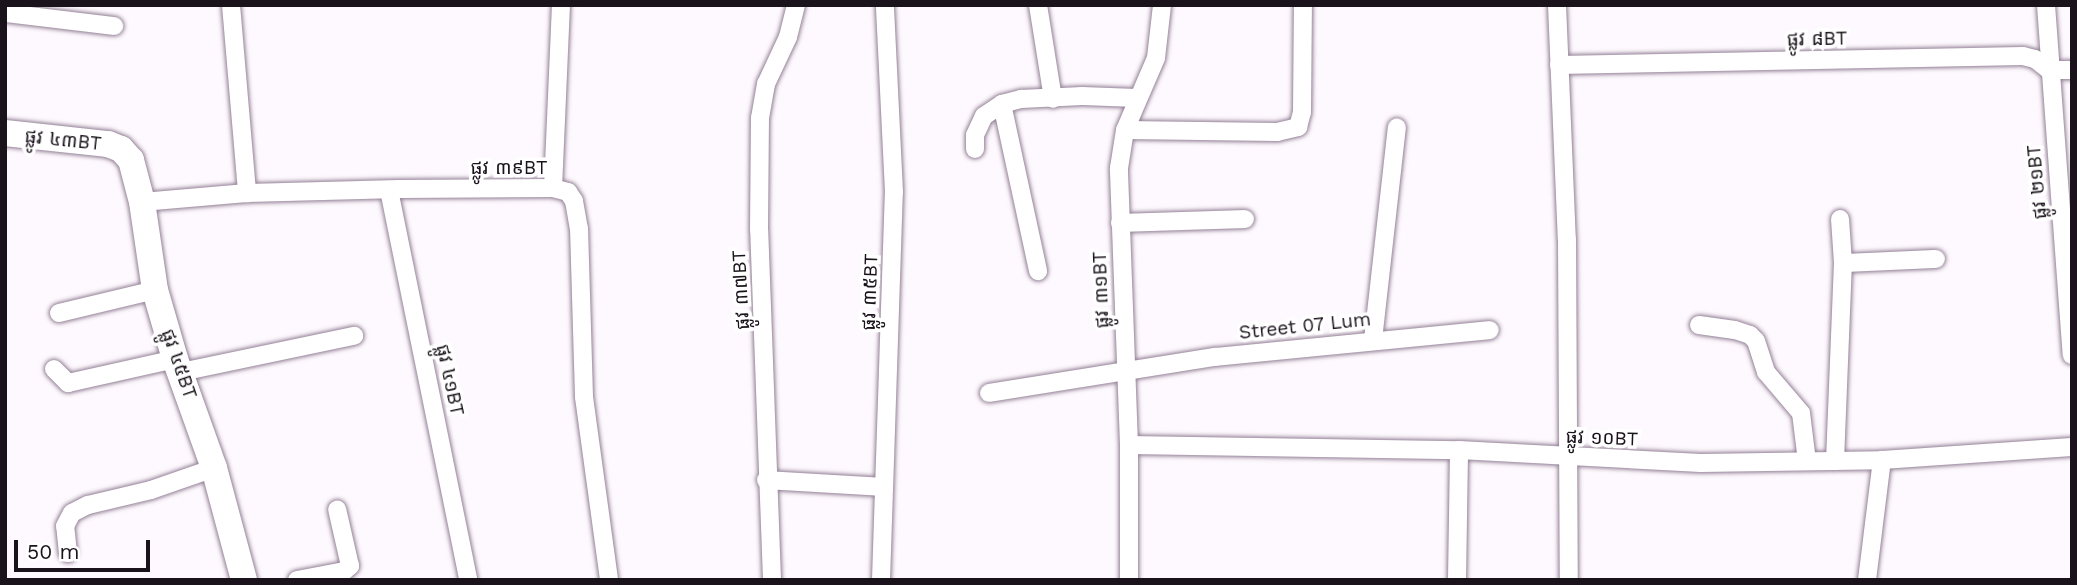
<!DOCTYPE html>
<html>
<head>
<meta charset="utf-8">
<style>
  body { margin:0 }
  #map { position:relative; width:2077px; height:585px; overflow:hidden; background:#fef9fe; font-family:"Work Sans","Noto Sans Khmer",sans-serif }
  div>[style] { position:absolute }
  .roads { filter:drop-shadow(0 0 2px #938096) drop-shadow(0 0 2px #938096) }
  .street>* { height:18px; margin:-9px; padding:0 9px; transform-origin:9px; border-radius:9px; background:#fff }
  .secondary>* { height:26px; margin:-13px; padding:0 13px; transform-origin:13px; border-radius:13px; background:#fff }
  span { translate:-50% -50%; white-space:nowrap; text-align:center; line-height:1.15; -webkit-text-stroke:7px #fff; paint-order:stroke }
  .street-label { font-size:19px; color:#1a131b }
  .frame { position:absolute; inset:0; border:7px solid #1a131b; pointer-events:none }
  .scale { position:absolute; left:14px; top:540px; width:136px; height:32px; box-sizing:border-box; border:4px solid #1a131b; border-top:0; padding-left:9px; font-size:21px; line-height:24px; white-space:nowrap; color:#1a131b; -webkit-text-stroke:5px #fff; paint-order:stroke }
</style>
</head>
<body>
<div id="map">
  <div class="roads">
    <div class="street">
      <i style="left:231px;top:5px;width:189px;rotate:85.1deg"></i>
      <i style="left:1038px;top:5px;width:95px;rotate:80.9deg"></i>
      <i style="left:1557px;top:5px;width:234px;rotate:87.6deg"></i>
      <i style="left:1567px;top:239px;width:341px;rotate:89.7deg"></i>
      <i style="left:2046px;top:5px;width:351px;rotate:85.8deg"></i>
      <i style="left:5px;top:13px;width:110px;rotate:6.8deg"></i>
      <i style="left:1559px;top:65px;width:464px;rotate:-1.1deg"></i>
      <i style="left:2023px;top:56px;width:12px;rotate:14deg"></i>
      <i style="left:2035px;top:59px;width:18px;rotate:38deg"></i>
      <i style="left:2049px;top:70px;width:23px"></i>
      <i style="left:1002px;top:104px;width:171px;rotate:77.8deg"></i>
      <i style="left:1125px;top:130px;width:152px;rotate:0.8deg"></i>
      <i style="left:1277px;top:132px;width:22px;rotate:-13deg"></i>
      <i style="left:1298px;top:127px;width:16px;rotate:-75deg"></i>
      <i style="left:1302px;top:112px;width:107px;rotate:-89.5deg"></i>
      <i style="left:975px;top:149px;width:14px;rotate:-90deg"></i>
      <i style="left:975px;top:135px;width:21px;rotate:-65deg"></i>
      <i style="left:984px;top:116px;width:22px;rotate:-34deg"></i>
      <i style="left:1002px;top:104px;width:20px;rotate:-15deg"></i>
      <i style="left:1021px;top:99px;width:61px;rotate:-2.8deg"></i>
      <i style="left:1082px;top:96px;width:55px;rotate:2.1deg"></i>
      <i style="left:553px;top:188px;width:183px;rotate:-87.5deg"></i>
      <i style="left:389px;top:190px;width:398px;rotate:78.5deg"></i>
      <i style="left:142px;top:202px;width:105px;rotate:-4.9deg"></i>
      <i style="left:247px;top:193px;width:152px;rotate:-1.5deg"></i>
      <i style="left:399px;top:189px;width:154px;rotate:-0.4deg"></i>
      <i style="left:553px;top:188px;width:16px;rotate:15deg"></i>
      <i style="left:568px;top:192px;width:11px;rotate:56deg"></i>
      <i style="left:574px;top:201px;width:27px;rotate:80deg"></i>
      <i style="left:579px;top:228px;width:169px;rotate:88.3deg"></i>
      <i style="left:584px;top:397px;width:185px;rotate:82.2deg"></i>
      <i style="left:1120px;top:223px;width:125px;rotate:-1.8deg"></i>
      <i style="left:1843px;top:263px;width:93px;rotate:-2.5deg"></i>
      <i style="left:59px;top:313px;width:99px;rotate:-13.5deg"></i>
      <i style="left:1699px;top:325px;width:36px;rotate:8deg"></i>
      <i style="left:1735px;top:330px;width:16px;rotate:18deg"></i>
      <i style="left:1750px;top:335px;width:8px;rotate:45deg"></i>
      <i style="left:1756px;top:341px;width:33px;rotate:72deg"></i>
      <i style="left:1766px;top:372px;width:54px;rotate:49.5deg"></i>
      <i style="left:1801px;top:413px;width:48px;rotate:82.9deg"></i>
      <i style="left:1373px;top:340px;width:214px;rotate:-83.6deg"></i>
      <i style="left:54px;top:369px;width:20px;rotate:45deg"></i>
      <i style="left:68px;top:383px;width:110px;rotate:-12.6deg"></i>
      <i style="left:181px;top:372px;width:177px;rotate:-11.8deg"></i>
      <i style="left:989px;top:393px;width:229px;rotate:-9.1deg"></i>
      <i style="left:1215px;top:357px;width:276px;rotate:-5.6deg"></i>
      <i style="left:1129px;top:445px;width:330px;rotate:0.9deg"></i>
      <i style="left:1459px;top:450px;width:242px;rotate:3.1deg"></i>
      <i style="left:1701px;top:463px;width:181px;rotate:-0.9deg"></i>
      <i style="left:1882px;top:460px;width:190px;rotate:-3.9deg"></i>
      <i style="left:1835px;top:461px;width:198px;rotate:-87.7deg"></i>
      <i style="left:1843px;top:263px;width:44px;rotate:-93.9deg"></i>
      <i style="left:766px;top:480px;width:118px;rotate:3.4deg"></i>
      <i style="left:68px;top:553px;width:27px;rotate:-96deg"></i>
      <i style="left:65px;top:526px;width:15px;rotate:-62deg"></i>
      <i style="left:72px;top:513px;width:18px;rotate:-27deg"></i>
      <i style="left:88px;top:505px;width:65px;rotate:-13.4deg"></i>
      <i style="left:151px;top:490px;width:67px;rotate:-19.2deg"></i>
      <i style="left:297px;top:580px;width:48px;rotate:-10.8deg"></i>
      <i style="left:344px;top:571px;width:8px;rotate:-40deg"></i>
      <i style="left:350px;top:566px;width:58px;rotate:-102.8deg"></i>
      <i style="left:772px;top:580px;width:350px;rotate:-92.1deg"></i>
      <i style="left:759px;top:230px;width:112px;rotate:-89.5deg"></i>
      <i style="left:760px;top:118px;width:35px;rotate:-80deg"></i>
      <i style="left:766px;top:84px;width:52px;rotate:-64.9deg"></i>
      <i style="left:788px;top:37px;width:33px;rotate:-76deg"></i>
      <i style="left:881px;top:580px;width:388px;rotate:-88.1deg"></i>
      <i style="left:894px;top:192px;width:187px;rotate:-92.8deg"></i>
      <i style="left:1129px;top:580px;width:135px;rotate:-90deg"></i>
      <i style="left:1129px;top:445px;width:277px;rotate:-92.1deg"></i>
      <i style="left:1119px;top:168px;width:38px;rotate:-81deg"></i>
      <i style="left:1125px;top:130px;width:78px;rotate:-66.7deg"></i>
      <i style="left:1156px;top:58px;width:53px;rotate:-83.5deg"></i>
      <i style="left:1457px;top:580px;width:130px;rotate:-89.1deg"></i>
      <i style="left:1867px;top:580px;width:121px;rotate:-82.9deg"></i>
    </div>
    <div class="secondary">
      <i style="left:5px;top:133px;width:104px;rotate:6.1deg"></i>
      <i style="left:108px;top:144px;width:14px;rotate:21deg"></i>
      <i style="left:121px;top:149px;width:15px;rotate:48deg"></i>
      <i style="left:131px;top:160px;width:43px;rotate:75.3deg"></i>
      <i style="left:142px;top:202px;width:89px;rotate:81.6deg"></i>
      <i style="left:155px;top:290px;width:72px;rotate:73.8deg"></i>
      <i style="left:175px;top:359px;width:116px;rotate:70.3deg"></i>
      <i style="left:214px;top:468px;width:116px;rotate:75deg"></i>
    </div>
  </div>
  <div class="street-label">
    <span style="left:1817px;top:39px;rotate:-1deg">ផ្លូវ ៨BT</span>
    <span style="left:63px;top:140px;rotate:6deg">ផ្លូវ ៤៣BT</span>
    <span style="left:509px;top:168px">ផ្លូវ ៣៩BT</span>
    <span style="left:2037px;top:182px;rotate:-95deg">ផ្លូវ ២១BT</span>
    <span style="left:741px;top:290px;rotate:-93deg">ផ្លូវ ៣៧BT</span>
    <span style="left:1101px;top:290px;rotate:-92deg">ផ្លូវ ៣១BT</span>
    <span style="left:870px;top:292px;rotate:-88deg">ផ្លូវ ៣៥BT</span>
    <span style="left:1305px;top:326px;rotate:-6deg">Street 07 Lum</span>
    <span style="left:179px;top:364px;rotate:71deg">ផ្លូវ ៤៥BT</span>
    <span style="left:450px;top:380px;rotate:78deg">ផ្លូវ ៤១BT</span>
    <span style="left:1602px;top:438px;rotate:2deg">ផ្លូវ ១០BT</span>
  </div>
  <div class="frame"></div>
  <div class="scale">50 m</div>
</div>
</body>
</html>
